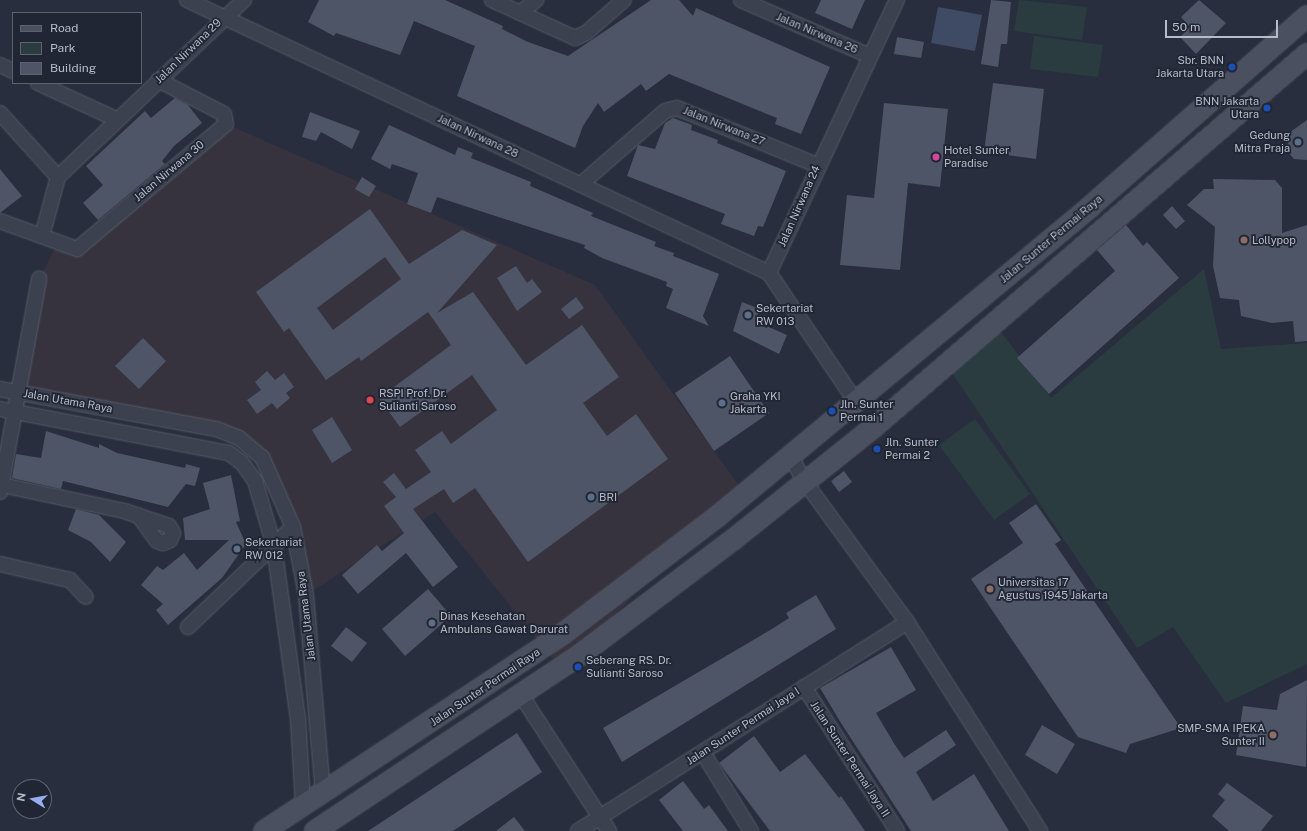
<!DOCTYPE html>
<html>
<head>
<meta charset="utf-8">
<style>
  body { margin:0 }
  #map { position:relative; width:1307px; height:831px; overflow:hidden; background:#282e3d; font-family:"Public Sans",sans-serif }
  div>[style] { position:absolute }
  .medical>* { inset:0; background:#36333f }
  .green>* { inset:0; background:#2b3c40 }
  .water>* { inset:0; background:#3f4b65 }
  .building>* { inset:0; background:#4e5566 }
  .roads { filter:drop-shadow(0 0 1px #565c68) drop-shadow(0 0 1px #565c68) }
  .street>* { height:14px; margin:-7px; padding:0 7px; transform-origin:7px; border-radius:7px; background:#3b414e }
  .secondary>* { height:20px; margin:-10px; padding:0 10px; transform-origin:10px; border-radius:10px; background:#4a5060 }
  .dots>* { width:11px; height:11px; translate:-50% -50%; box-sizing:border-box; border:2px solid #202633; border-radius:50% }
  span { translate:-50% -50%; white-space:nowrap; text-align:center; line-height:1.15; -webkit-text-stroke:3.5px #202633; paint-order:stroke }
  .street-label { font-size:11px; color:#b8bcc8 }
  .poi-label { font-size:11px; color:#b8bcc8 }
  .right { translate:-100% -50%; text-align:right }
  .left { translate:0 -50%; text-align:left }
  .legend { position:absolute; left:12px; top:12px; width:130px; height:72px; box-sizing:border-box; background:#202633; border:1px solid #5d626f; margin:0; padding:5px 7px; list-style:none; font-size:12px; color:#b8bcc8 }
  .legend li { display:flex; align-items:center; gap:8px; height:20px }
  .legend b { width:20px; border:1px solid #5d626f }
  .north { position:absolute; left:12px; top:779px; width:40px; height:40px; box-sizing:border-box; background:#202633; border:1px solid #5d626f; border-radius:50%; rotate:281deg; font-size:11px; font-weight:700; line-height:16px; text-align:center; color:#b8bcc8 }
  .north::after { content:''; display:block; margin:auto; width:14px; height:18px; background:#97aeee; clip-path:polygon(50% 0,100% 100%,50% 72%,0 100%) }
  .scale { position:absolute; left:1165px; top:20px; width:113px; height:18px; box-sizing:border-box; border:2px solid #b8bcc8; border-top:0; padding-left:5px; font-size:12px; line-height:14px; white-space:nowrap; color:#b8bcc8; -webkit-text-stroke:3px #202633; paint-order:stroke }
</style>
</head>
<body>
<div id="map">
  <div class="medical">
    <i style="clip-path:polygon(226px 124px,595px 285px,742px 490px,560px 668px,435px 512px,306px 595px,273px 475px,239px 438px,17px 392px,40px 278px,58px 242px,77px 249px)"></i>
  </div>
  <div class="green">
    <i style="clip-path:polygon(1019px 0,1087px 7px,1082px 40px,1014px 31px)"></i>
    <i style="clip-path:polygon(1034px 36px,1103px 45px,1098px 77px,1030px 69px)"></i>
    <i style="clip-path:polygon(1204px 269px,1221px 349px,1307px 343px,1307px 664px,1226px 703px,1173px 627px,1137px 648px,946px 364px,995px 324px,1051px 398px)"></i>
    <i style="clip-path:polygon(975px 419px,1030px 494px,994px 520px,939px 445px)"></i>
  </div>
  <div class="water">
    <i style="clip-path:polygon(938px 7px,982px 15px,975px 51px,931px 43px)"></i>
  </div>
  <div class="building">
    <i style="clip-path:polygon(319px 0,445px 0,503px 26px,502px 29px,528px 42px,568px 56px,651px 0,679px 0,693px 16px,696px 8px,830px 67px,801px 134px,775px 124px,777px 118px,669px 74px,646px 91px,641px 84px,604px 112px,598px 103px,583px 126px,575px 148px,457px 96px,475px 46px,414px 21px,400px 55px,336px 33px,334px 36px,308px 22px)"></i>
    <i style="clip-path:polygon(821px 0,865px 0,852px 29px,815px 13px)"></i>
    <i style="clip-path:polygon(991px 0,1011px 2px,1007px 44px,1001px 44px,998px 67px,981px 64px)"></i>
    <i style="clip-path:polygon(1199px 0,1226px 23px,1196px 54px,1180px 37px,1190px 27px,1181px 17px)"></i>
    <i style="clip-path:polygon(897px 37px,924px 42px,921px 58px,894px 54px)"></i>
    <i style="clip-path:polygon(993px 83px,1044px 89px,1036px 159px,984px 152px)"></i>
    <i style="clip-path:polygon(175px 98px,188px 105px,202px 123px,174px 146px,162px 161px,165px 164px,98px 220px,83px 203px,103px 185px,86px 166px,145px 111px,151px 118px)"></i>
    <i style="clip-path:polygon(884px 103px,948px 109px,940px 187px,908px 183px,900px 270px,840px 265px,847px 195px,874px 198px)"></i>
    <i style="clip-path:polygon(310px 112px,360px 131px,352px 149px,321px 132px,316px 141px,302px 137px)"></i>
    <i style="clip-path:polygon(673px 118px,692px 125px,691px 130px,718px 140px,717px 143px,786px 171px,763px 227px,758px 226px,754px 236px,721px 224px,725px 214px,627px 176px,638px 145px,655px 149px,665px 123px)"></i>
    <i style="clip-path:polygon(1307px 120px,1307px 160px,1294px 159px,1287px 151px,1289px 133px)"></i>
    <i style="clip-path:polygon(389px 125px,455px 155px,458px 147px,473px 153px,471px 158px,531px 182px,530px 186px,593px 213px,591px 216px,656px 242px,654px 246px,674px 253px,673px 256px,719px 274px,703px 316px,709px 326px,666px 308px,673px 289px,666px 286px,667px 282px,602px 258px,584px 248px,585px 245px,437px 197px,431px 213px,407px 204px,418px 173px,392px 164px,390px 169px,371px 159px)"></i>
    <i style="clip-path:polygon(0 169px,22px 196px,0 213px)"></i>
    <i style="clip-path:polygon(362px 177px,376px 186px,369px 197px,355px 189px)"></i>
    <i style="clip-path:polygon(1213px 179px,1275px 180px,1282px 188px,1282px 233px,1307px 225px,1307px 341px,1295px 342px,1293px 321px,1272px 323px,1241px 316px,1239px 300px,1220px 298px,1213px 266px,1215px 227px,1187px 205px,1204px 189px,1214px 189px)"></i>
    <i style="clip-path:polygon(1172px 206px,1185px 221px,1176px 229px,1163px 215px)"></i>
    <i style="clip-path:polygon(evenodd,370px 209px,409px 264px,462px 230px,497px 245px,437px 313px,473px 292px,526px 365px,582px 325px,619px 377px,583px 403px,607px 436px,636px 414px,668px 459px,528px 562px,475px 488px,453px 503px,444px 489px,413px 509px,458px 567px,433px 587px,406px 553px,358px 594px,342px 575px,377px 545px,382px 551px,404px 533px,384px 506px,396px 497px,383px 482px,394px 473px,406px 489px,431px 472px,415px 450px,442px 431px,451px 444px,497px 410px,472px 375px,400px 427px,379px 398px,451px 345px,428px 312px,361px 361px,359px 357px,326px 380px,289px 328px,284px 332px,256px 292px,370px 209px,385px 257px,401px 279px,333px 330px,317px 308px,385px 257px)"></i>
    <i style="clip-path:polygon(1126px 225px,1143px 246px,1147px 242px,1179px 278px,1049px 394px,1017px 358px,1115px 271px,1097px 250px)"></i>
    <i style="clip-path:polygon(516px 266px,527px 283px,532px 279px,542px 292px,517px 311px,497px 278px)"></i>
    <i style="clip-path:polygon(576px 297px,584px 308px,569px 319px,561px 309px)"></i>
    <i style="clip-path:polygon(742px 302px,760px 309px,755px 321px,787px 335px,779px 354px,733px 331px)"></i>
    <i style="clip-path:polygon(143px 338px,166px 361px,139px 389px,115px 366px)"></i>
    <i style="clip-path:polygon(730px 356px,769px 413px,714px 451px,675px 393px)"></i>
    <i style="clip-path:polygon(267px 371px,275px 380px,284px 373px,294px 387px,286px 393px,290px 398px,277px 409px,272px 403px,257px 414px,247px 400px,261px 390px,255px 382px)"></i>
    <i style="clip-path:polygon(332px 417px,352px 450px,332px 463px,312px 430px)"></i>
    <i style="clip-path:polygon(46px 431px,99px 448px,99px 444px,117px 453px,185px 468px,186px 464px,200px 468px,195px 486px,186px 484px,168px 507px,63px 481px,61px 489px,12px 478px,16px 454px,41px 458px)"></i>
    <i style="clip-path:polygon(844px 471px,852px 482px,839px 492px,831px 481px)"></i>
    <i style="clip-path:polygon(231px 475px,240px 521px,236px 522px,246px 544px,222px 578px,168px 625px,156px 610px,163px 604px,141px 585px,157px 566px,163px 570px,184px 553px,197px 570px,229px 540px,185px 540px,183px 518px,210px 509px,203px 483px)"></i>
    <i style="clip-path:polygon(1036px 504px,1061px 540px,1055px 544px,1181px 728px,1130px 744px,1126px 753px,1078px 737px,971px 579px,1023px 543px,1009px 523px)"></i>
    <i style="clip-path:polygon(76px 509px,99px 515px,126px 542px,110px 562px,91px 542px,68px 530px)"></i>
    <i style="clip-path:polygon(428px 589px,451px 616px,405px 656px,382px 629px)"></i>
    <i style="clip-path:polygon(816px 595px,836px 629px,622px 762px,603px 728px,772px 629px,789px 618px,786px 613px)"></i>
    <i style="clip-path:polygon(346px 627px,367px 643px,352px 662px,331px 646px)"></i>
    <i style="clip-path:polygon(891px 647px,916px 690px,876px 713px,895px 745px,904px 758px,946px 730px,956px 745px,916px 772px,933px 801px,974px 774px,1009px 831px,911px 831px,841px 723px,820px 688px)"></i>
    <i style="clip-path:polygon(1307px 680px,1306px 767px,1236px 755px,1243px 706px,1277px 710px,1280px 694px)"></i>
    <i style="clip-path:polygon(1042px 725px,1075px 744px,1057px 774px,1025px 755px)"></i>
    <i style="clip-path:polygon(517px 733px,542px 772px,453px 831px,368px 831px)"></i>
    <i style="clip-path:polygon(754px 736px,780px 772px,805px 754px,839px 798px,841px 796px,865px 831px,770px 831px,719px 763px)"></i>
    <i style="clip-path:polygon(683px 781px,704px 809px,709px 805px,728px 831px,683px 831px,659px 800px)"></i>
    <i style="clip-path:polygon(1227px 783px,1273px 816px,1261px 831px,1229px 831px,1212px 816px,1225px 800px,1218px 794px)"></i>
    <i style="clip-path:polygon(514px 817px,525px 831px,496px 831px)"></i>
  </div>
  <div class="roads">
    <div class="street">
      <i style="left:187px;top:0;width:643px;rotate:25.13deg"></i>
      <i style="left:492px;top:0;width:91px;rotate:24.6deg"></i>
      <i style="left:575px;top:38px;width:12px;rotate:-24deg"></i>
      <i style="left:586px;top:33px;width:50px;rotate:-41deg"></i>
      <i style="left:741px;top:0;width:141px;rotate:23.5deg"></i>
      <i style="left:520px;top:13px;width:21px;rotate:-39deg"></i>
      <i style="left:0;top:65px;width:14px;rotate:25deg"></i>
      <i style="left:38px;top:83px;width:86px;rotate:24.8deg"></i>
      <i style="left:0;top:113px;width:86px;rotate:47.8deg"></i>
      <i style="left:58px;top:177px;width:257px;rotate:-43.6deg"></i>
      <i style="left:581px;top:184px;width:111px;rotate:-41deg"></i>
      <i style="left:665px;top:111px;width:12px;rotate:-14deg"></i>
      <i style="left:677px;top:108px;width:151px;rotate:22.2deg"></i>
      <i style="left:0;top:221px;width:82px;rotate:20deg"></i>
      <i style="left:77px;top:249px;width:194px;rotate:-40deg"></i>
      <i style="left:226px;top:124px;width:10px;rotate:-101deg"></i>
      <i style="left:224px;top:114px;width:74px;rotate:-152.7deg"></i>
      <i style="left:42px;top:236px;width:61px;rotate:-74.8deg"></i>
      <i style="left:769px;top:273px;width:302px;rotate:-64.9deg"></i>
      <i style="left:769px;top:273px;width:156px;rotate:56deg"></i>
      <i style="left:0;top:389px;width:220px;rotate:10.5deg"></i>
      <i style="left:216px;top:429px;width:25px;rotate:21deg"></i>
      <i style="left:239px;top:438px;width:30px;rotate:40deg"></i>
      <i style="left:262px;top:457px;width:77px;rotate:66.1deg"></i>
      <i style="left:293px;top:527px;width:69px;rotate:79.2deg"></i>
      <i style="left:306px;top:595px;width:199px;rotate:85.1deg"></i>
      <i style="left:0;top:409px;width:233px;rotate:10.9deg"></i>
      <i style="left:229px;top:453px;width:16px;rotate:38deg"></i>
      <i style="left:242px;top:463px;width:22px;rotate:54deg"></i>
      <i style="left:255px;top:481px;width:68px;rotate:73.7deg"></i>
      <i style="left:274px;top:546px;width:174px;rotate:82.1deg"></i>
      <i style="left:298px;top:718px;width:88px;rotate:86.7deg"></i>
      <i style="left:791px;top:457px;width:29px;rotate:61deg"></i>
      <i style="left:805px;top:482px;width:173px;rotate:53.9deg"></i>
      <i style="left:2px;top:485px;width:125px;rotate:12deg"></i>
      <i style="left:124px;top:511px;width:47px;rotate:18.4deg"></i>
      <i style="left:169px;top:526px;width:8px;rotate:60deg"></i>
      <i style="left:173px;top:533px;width:8px;rotate:113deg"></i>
      <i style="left:170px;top:540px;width:8px;rotate:157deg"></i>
      <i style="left:163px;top:543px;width:6px;rotate:-162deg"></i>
      <i style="left:157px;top:541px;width:32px;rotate:-126deg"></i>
      <i style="left:0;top:492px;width:217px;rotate:-79.6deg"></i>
      <i style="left:0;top:564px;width:72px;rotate:12.9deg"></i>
      <i style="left:70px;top:580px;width:23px;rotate:47deg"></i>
      <i style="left:188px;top:627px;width:145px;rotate:-43.6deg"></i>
      <i style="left:804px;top:687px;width:171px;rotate:57.1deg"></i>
      <i style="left:521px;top:695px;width:162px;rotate:57.1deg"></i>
      <i style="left:703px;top:753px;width:92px;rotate:58.4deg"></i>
      <i style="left:578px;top:831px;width:390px;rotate:-32.4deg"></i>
      <i style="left:907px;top:622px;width:248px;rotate:57.5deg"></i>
    </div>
    <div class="secondary">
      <i style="left:264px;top:831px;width:359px;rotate:-33.4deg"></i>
      <i style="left:564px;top:633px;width:193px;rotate:-37.2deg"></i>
      <i style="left:718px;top:516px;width:485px;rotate:-39.7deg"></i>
      <i style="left:1091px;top:206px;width:288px;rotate:-41.3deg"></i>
      <i style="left:315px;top:831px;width:318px;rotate:-33.6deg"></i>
      <i style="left:580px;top:655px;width:193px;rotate:-37deg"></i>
      <i style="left:734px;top:539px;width:179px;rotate:-38.7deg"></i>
      <i style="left:874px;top:427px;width:572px;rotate:-40.74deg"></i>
    </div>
  </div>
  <div class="dots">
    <i style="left:1232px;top:67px;background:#1a4fb4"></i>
    <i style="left:1267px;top:108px;background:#1a4fb4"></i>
    <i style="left:1298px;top:142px;background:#5c6f8a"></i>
    <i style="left:936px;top:157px;background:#d1479c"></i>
    <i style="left:1244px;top:240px;background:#8d6e63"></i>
    <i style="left:748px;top:315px;background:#5c6f8a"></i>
    <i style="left:370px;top:400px;background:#e0444e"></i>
    <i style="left:722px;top:403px;background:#5c6f8a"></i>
    <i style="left:832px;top:411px;background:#1a4fb4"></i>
    <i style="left:877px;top:449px;background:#1a4fb4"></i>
    <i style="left:591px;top:497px;background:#5c6f8a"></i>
    <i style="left:237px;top:549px;background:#5c6f8a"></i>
    <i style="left:990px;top:589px;background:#8d6e63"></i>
    <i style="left:432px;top:623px;background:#5c6f8a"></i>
    <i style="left:578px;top:667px;background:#1a4fb4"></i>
    <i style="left:1273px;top:735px;background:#8d6e63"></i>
  </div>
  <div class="street-label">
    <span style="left:817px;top:33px;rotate:23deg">Jalan Nirwana 26</span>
    <span style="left:188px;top:51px;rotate:-44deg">Jalan Nirwana 29</span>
    <span style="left:724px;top:126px;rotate:22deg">Jalan Nirwana 27</span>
    <span style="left:478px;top:136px;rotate:25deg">Jalan Nirwana 28</span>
    <span style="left:169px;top:171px;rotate:-40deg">Jalan Nirwana 30</span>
    <span style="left:799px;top:206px;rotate:-66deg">Jalan Nirwana 24</span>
    <span style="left:1051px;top:239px;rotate:-40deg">Jalan Sunter Permai Raya</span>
    <span style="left:68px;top:401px;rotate:10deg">Jalan Utama Raya</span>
    <span style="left:306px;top:616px;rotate:-97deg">Jalan Utama Raya</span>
    <span style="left:485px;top:687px;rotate:-34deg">Jalan Sunter Permai Raya</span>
    <span style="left:743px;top:726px;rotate:-33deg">Jalan Sunter Permai Jaya I</span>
    <span style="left:850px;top:759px;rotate:57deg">Jalan Sunter Permai Jaya II</span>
  </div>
  <div class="poi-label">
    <span class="right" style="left:1224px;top:67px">Sbr. BNN<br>Jakarta Utara</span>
    <span class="right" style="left:1259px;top:108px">BNN Jakarta<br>Utara</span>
    <span class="right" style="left:1290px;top:142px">Gedung<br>Mitra Praja</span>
    <span class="left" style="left:944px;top:157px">Hotel Sunter<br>Paradise</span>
    <span class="left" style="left:1252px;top:240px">Lollypop</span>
    <span class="left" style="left:756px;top:315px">Sekertariat<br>RW 013</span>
    <span class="left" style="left:379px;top:400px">RSPI Prof. Dr.<br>Sulianti Saroso</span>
    <span class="left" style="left:730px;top:403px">Graha YKI<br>Jakarta</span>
    <span class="left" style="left:840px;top:411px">Jln. Sunter<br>Permai 1</span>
    <span class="left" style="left:885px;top:449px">Jln. Sunter<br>Permai 2</span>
    <span class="left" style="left:599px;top:497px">BRI</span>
    <span class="left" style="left:245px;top:549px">Sekertariat<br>RW 012</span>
    <span class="left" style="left:998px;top:589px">Universitas 17<br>Agustus 1945 Jakarta</span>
    <span class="left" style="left:440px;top:623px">Dinas Kesehatan<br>Ambulans Gawat Darurat</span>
    <span class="left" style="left:586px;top:667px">Seberang RS. Dr.<br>Sulianti Saroso</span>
    <span class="right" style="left:1265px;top:735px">SMP-SMA IPEKA<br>Sunter II</span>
  </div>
  <ul class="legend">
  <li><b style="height:5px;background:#4a5060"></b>Road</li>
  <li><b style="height:11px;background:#2b3c40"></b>Park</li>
  <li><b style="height:11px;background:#4e5566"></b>Building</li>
  </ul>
  <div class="north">N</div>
  <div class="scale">50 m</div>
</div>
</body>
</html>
